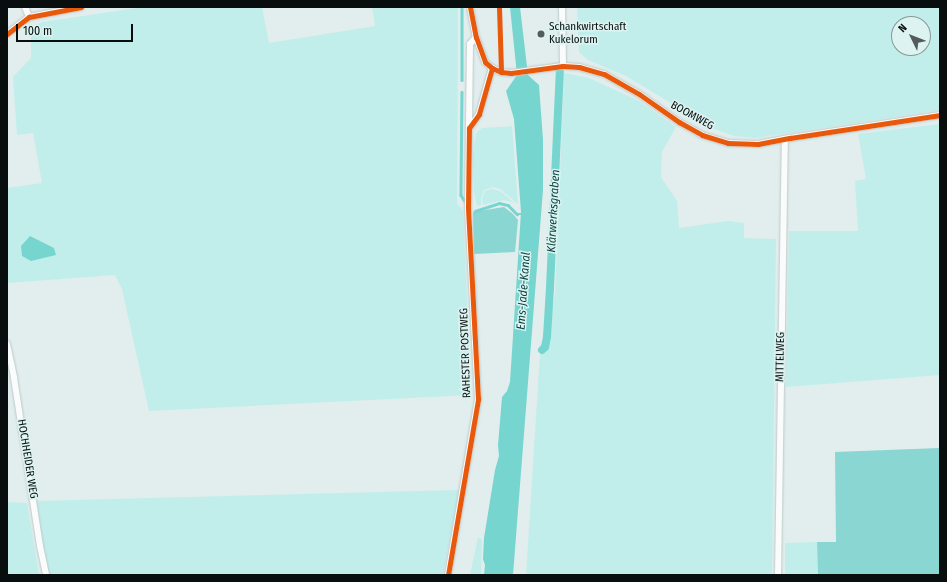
<!DOCTYPE html>
<html>
<head>
<meta charset="utf-8">
<style>
  body { margin:0 }
  #map { position:relative; width:947px; height:582px; overflow:hidden; background:#e1eeed; font-family:"Fira Sans Condensed",sans-serif }
  div>[style] { position:absolute }
  .green>* { inset:0; background:#c1eeeb }
  .forest>* { inset:0; background:#89d6d2 }
  .water>* { inset:0; background:#77d5d0 }
  .stream>* { height:2.5px; margin:-1.25px; padding:0 1.25px; transform-origin:1.25px; border-radius:1.25px; background:#77d5d0 }
  .canal>* { height:8px; margin:-4px; padding:0 4px; transform-origin:4px; border-radius:4px; background:#77d5d0 }
  .roads { filter:drop-shadow(0 0 1px #bec9c8) drop-shadow(0 0 1px #bec9c8) }
  .minor>* { height:6px; margin:-3px; padding:0 3px; transform-origin:3px; border-radius:3px; background:#fafcfc }
  .cycleway>* { height:5px; margin:-2.5px; padding:0 2.5px; transform-origin:2.5px; border-radius:2.5px; background:#e8590c }
  .dots>* { width:11px; height:11px; translate:-50% -50%; box-sizing:border-box; border:2px solid #dcf3f1; border-radius:50% }
  span { translate:-50% -50%; white-space:nowrap; text-align:center; line-height:1.15; -webkit-text-stroke:3px #dcf3f1; paint-order:stroke }
  .poi-label { font-size:11px; color:#070e0d }
  .left { translate:0 -50%; text-align:left }
  .street-label { font-size:11px; color:#070e0d }
  .water-label { font-size:12px; color:#094442; font-style:italic }
  .frame { position:absolute; inset:0; border:8px solid #070e0d; pointer-events:none }
  .north { position:absolute; left:891px; top:16px; width:40px; height:40px; box-sizing:border-box; background:#dcf3f1; border:1px solid #879796; border-radius:50%; rotate:313deg; font-size:11px; font-weight:700; line-height:16px; text-align:center; color:#070e0d }
  .north::after { content:''; display:block; margin:auto; width:14px; height:18px; background:#535c5b; clip-path:polygon(50% 0,100% 100%,50% 72%,0 100%) }
  .scale { position:absolute; left:16px; top:24px; width:117px; height:18px; box-sizing:border-box; border:2px solid #070e0d; border-top:0; padding-left:5px; font-size:12px; line-height:14px; white-space:nowrap; color:#070e0d; -webkit-text-stroke:3px #dcf3f1; paint-order:stroke }
</style>
</head>
<body>
<div id="map">
  <div class="green">
    <i style="clip-path:polygon(144px 7px,262px 7px,269px 43px,375px 26px,372px 7px,458px 7px,457px 203px,463px 211px,471px 395px,149px 411px,122px 289px,115px 275px,7px 283px,7px 188px,42px 183px,33px 133px,17px 135px,13px 77px,31px 58px,31px 28px,42px 22px)"></i>
    <i style="clip-path:polygon(evenodd,577px 7px,940px 7px,940px 110px,755px 138px,734px 136px,714px 129px,626px 76px,588px 60px,579px 52px,577px 7px,899px 24px,923px 24px,923px 48px,899px 48px,899px 24px)"></i>
    <i style="clip-path:polygon(564px 73px,589px 78px,639px 101px,676px 127px,662px 152px,661px 177px,677px 201px,679px 228px,728px 221px,744px 223px,744px 238px,776px 239px,772px 575px,526px 575px,540px 354px,546px 350px,555px 293px)"></i>
    <i style="clip-path:polygon(940px 124px,940px 375px,786px 387px,789px 231px,858px 231px,855px 181px,866px 179px,858px 134px)"></i>
    <i style="clip-path:polygon(512px 126px,518px 204px,500px 189px,493px 187px,484px 190px,481px 198px,481px 205px,477px 206px,474px 191px,473px 155px,476px 133px,482px 128px)"></i>
    <i style="clip-path:polygon(492px 189px,500px 191px,515px 203px,504px 200px,483px 205px,482px 199px,485px 191px)"></i>
    <i style="clip-path:polygon(459px 490px,443px 575px,49px 575px,42px 544px,37px 501px)"></i>
    <i style="clip-path:polygon(7px 502px,27px 503px,39px 575px,7px 575px)"></i>
    <i style="clip-path:polygon(478px 537px,482px 540px,481px 574px,470px 575px)"></i>
    <i style="clip-path:polygon(817px 542px,818px 575px,785px 575px,785px 543px)"></i>
  </div>
  <div class="forest">
    <i style="clip-path:polygon(504px 207px,513px 214px,518px 220px,515px 252px,474px 254px,473px 212px)"></i>
    <i style="clip-path:polygon(940px 448px,940px 575px,818px 575px,817px 542px,836px 542px,835px 452px)"></i>
  </div>
  <div class="water">
    <i style="clip-path:polygon(510px 7px,520px 7px,528px 75px,539px 85px,543px 140px,543px 190px,513px 575px,484px 575px,485px 565px,483px 559px,484px 538px,495px 470px,499px 456px,498px 445px,502px 397px,507px 391px,510px 382px,521px 212px,514px 119px,506px 91px,517px 75px)"></i>
    <i style="clip-path:polygon(30px 236px,54px 248px,56px 255px,31px 261px,22px 256px,21px 246px)"></i>
  </div>
  <div class="stream">
    <i style="left:462px;top:7px;width:73px;rotate:90deg"></i>
    <i style="left:462px;top:92px;width:103px;rotate:90.6deg"></i>
    <i style="left:461px;top:195px;width:6px;rotate:59deg"></i>
    <i style="left:475px;top:211px;width:25px;rotate:-18deg"></i>
    <i style="left:499px;top:203px;width:9px;rotate:13deg"></i>
    <i style="left:508px;top:205px;width:13px;rotate:45deg"></i>
    <i style="left:517px;top:214px;width:6px"></i>
  </div>
  <div class="canal">
    <i style="left:542px;top:350px;width:4px;rotate:-45deg"></i>
    <i style="left:545px;top:347px;width:10px;rotate:-79deg"></i>
    <i style="left:547px;top:337px;width:49px;rotate:-86.5deg"></i>
    <i style="left:550px;top:288px;width:217px;rotate:-87.4deg"></i>
  </div>
  <div class="roads">
    <div class="minor">
      <i style="left:25px;top:7px;width:11px;rotate:68deg"></i>
      <i style="left:470px;top:7px;width:31px;rotate:79deg"></i>
      <i style="left:476px;top:37px;width:27px;rotate:70deg"></i>
      <i style="left:485px;top:62px;width:9px;rotate:41deg"></i>
      <i style="left:492px;top:68px;width:10px;rotate:24deg"></i>
      <i style="left:501px;top:72px;width:10px;rotate:6deg"></i>
      <i style="left:511px;top:73px;width:52px;rotate:-7.7deg"></i>
      <i style="left:563px;top:66px;width:16px;rotate:4deg"></i>
      <i style="left:579px;top:67px;width:26px;rotate:16deg"></i>
      <i style="left:604px;top:74px;width:40px;rotate:29.7deg"></i>
      <i style="left:639px;top:94px;width:49px;rotate:35deg"></i>
      <i style="left:679px;top:122px;width:26px;rotate:29deg"></i>
      <i style="left:702px;top:135px;width:27px;rotate:17deg"></i>
      <i style="left:728px;top:143px;width:30px;rotate:2deg"></i>
      <i style="left:758px;top:144px;width:33px;rotate:-11deg"></i>
      <i style="left:790px;top:138px;width:152px;rotate:-8.7deg"></i>
      <i style="left:562px;top:7px;width:59px;rotate:89deg"></i>
      <i style="left:7px;top:34px;width:28px;rotate:-38deg"></i>
      <i style="left:29px;top:17px;width:53px;rotate:-10.9deg"></i>
      <i style="left:469px;top:128px;width:17px;rotate:-54deg"></i>
      <i style="left:479px;top:114px;width:48px;rotate:-74.2deg"></i>
      <i style="left:7px;top:344px;width:35px;rotate:78deg"></i>
      <i style="left:14px;top:378px;width:170px;rotate:81.2deg"></i>
      <i style="left:40px;top:546px;width:30px;rotate:78deg"></i>
      <i style="left:448px;top:575px;width:179px;rotate:-80.3deg"></i>
      <i style="left:478px;top:399px;width:192px;rotate:-93deg"></i>
      <i style="left:468px;top:207px;width:163px;rotate:-89.3deg"></i>
      <i style="left:470px;top:44px;width:9px;rotate:-49deg"></i>
      <i style="left:778px;top:575px;width:436px;rotate:-89.1deg"></i>
    </div>
  </div>
  <div class="cycleway">
    <i style="left:470px;top:7px;width:31px;rotate:79deg"></i>
    <i style="left:476px;top:37px;width:27px;rotate:70deg"></i>
    <i style="left:485px;top:62px;width:9px;rotate:41deg"></i>
    <i style="left:492px;top:68px;width:10px;rotate:24deg"></i>
    <i style="left:501px;top:72px;width:10px;rotate:6deg"></i>
    <i style="left:511px;top:73px;width:52px;rotate:-7.7deg"></i>
    <i style="left:563px;top:66px;width:16px;rotate:4deg"></i>
    <i style="left:579px;top:67px;width:26px;rotate:16deg"></i>
    <i style="left:604px;top:74px;width:40px;rotate:29.7deg"></i>
    <i style="left:639px;top:94px;width:49px;rotate:35deg"></i>
    <i style="left:679px;top:122px;width:26px;rotate:29deg"></i>
    <i style="left:702px;top:135px;width:27px;rotate:17deg"></i>
    <i style="left:728px;top:143px;width:30px;rotate:2deg"></i>
    <i style="left:758px;top:144px;width:33px;rotate:-11deg"></i>
    <i style="left:790px;top:138px;width:152px;rotate:-8.7deg"></i>
    <i style="left:499px;top:7px;width:65px;rotate:88.2deg"></i>
    <i style="left:7px;top:34px;width:28px;rotate:-38deg"></i>
    <i style="left:29px;top:17px;width:53px;rotate:-10.9deg"></i>
    <i style="left:448px;top:575px;width:179px;rotate:-80.3deg"></i>
    <i style="left:478px;top:399px;width:192px;rotate:-93deg"></i>
    <i style="left:468px;top:207px;width:79px;rotate:-89.3deg"></i>
    <i style="left:469px;top:128px;width:17px;rotate:-54deg"></i>
    <i style="left:479px;top:114px;width:48px;rotate:-74.2deg"></i>
  </div>
  <div class="dots">
    <i style="left:541px;top:34px;background:#535c5b"></i>
  </div>
  <div class="poi-label">
    <span class="left" style="left:549px;top:34px">Schankwirtschaft<br>Kukelorum</span>
  </div>
  <div class="street-label">
    <span style="left:692px;top:116px;rotate:29deg">BOOMWEG</span>
    <span style="left:466px;top:353px;rotate:-92deg">RAHESTER POSTWEG</span>
    <span style="left:781px;top:357px;rotate:-89deg">MITTELWEG</span>
    <span style="left:27px;top:459px;rotate:81deg">HOCHHEIDER WEG</span>
  </div>
  <div class="water-label">
    <span style="left:554px;top:211px;rotate:-87deg">Klärwerksgraben</span>
    <span style="left:524px;top:291px;rotate:-86deg">Ems-Jade-Kanal</span>
  </div>
  <div class="frame"></div>
  <div class="north">N</div>
  <div class="scale">100 m</div>
</div>
</body>
</html>
